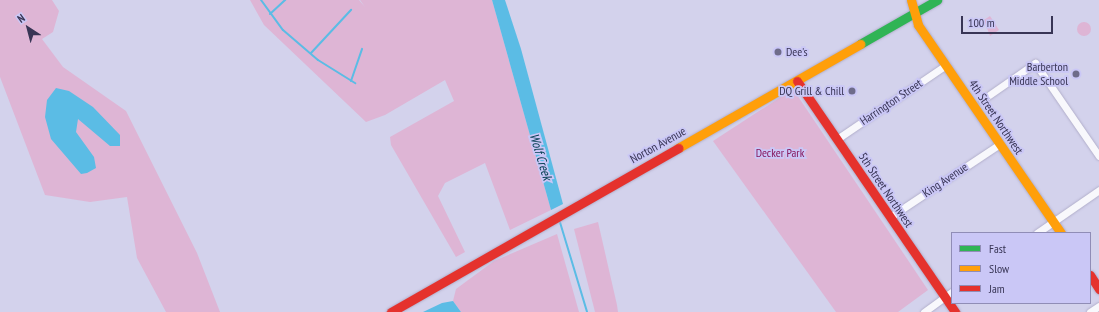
<!DOCTYPE html>
<html>
<head>
<meta charset="utf-8">
<style>
  body { margin:0 }
  #map { position:relative; width:1099px; height:312px; overflow:hidden; background:#d3d2ec; font-family:"PT Sans Narrow",sans-serif }
  div>[style] { position:absolute }
  .green>* { inset:0; background:#deb5d5 }
  .round { border-radius:50% }
  .water>* { inset:0; background:#5bbce5 }
  .stream>* { height:2px; margin:-1px; padding:0 1px; transform-origin:1px; border-radius:1px; background:#5bbce5 }
  .roads { filter:drop-shadow(0 0 1px #b2afcb) drop-shadow(0 0 1px #b2afcb) }
  .street>* { height:7px; margin:-3.5px; padding:0 3.5px; transform-origin:3.5px; border-radius:3.5px; background:#f8f8fc }
  .fast>* { height:9px; margin:-4.5px; padding:0 4.5px; transform-origin:4.5px; border-radius:4.5px; background:#30b455 }
  .slow>* { height:9px; margin:-4.5px; padding:0 4.5px; transform-origin:4.5px; border-radius:4.5px; background:#ff9f0a }
  .jam>* { height:9px; margin:-4.5px; padding:0 4.5px; transform-origin:4.5px; border-radius:4.5px; background:#e5322d }
  .dots>* { width:11px; height:11px; translate:-50% -50%; box-sizing:border-box; border:2px solid #cac7f6; border-radius:50% }
  span { translate:-50% -50%; white-space:nowrap; text-align:center; line-height:1.15; -webkit-text-stroke:3.5px #cac7f6; paint-order:stroke }
  .poi-label { font-size:12px; color:#383555 }
  .left { translate:0 -50%; text-align:left }
  .right { translate:-100% -50%; text-align:right }
  .street-label { font-size:12px; color:#383555 }
  .park-label { font-size:12px; color:#87175d }
  .water-label { font-size:13px; color:#003b4e; font-style:italic }
  .legend { position:absolute; left:951px; top:232px; width:140px; height:72px; box-sizing:border-box; background:#cac7f6; border:1px solid #908db6; margin:0; padding:5px 7px; list-style:none; font-size:12px; color:#383555 }
  .legend li { display:flex; align-items:center; gap:8px; height:20px }
  .legend b { width:20px; border:1px solid #908db6 }
  .north { position:absolute; left:8px; top:8px; width:40px; height:40px; -webkit-text-stroke:3px #cac7f6; paint-order:stroke; rotate:324deg; font-size:11px; font-weight:700; line-height:16px; text-align:center; color:#383555 }
  .north::after { content:''; display:block; margin:auto; width:14px; height:18px; background:#383555; clip-path:polygon(50% 0,100% 100%,50% 72%,0 100%) }
  .scale { position:absolute; left:961px; top:16px; width:92px; height:18px; box-sizing:border-box; border:2px solid #383555; border-top:0; padding-left:5px; font-size:12px; line-height:14px; white-space:nowrap; color:#383555; -webkit-text-stroke:3px #cac7f6; paint-order:stroke }
</style>
</head>
<body>
<div id="map">
  <div class="green">
    <i style="clip-path:polygon(0 0,52px 0,59px 11px,53px 32px,42px 39px,63px 67px,126px 111px,197px 253px,220px 312px,166px 312px,137px 258px,127px 197px,90px 202px,45px 195px,0 77px)"></i>
    <i style="clip-path:polygon(250px 0,359px 0,365px 7px,360px 0,492px 0,551px 210px,510px 230px,485px 163px,445px 183px,438px 196px,465px 252px,456px 257px,391px 145px,390px 137px,454px 101px,445px 80px,385px 115px,366px 122px,264px 25px)"></i>
    <i style="clip-path:polygon(990px 16px,999px 30px,990px 36px,984px 20px)"></i>
    <i class="round" style="left:1077px;top:22px;width:14px;height:14px"></i>
    <i style="clip-path:polygon(793px 89px,928px 290px,898px 312px,836px 312px,713px 141px)"></i>
    <i style="clip-path:polygon(598px 222px,617px 305px,618px 312px,595px 312px,574px 229px)"></i>
    <i style="clip-path:polygon(557px 234px,579px 312px,461px 312px,453px 301px,456px 289px,494px 261px)"></i>
  </div>
  <div class="water">
    <i style="clip-path:polygon(492px 0,505px 0,521px 49px,563px 204px,551px 210px)"></i>
    <i style="clip-path:polygon(56px 88px,69px 91px,93px 107px,120px 135px,120px 146px,110px 146px,78px 119px,76px 132px,94px 157px,96px 168px,87px 173px,81px 174px,51px 139px,45px 117px,47px 100px)"></i>
    <i style="clip-path:polygon(453px 301px,461px 312px,423px 312px,442px 303px)"></i>
  </div>
  <div class="stream">
    <i style="left:261px;top:0;width:37px;rotate:54deg"></i>
    <i style="left:283px;top:30px;width:46px;rotate:40.6deg"></i>
    <i style="left:318px;top:60px;width:44px;rotate:31.9deg"></i>
    <i style="left:270px;top:14px;width:21px;rotate:-43deg"></i>
    <i style="left:311px;top:53px;width:59px;rotate:-47.1deg"></i>
    <i style="left:351px;top:81px;width:34px;rotate:-71deg"></i>
    <i style="left:559px;top:219px;width:97px;rotate:73.2deg"></i>
  </div>
  <div class="roads">
    <div class="street">
      <i style="left:982px;top:100px;width:65px;rotate:-34.9deg"></i>
      <i style="left:1035px;top:63px;width:113px;rotate:55.5deg"></i>
      <i style="left:837px;top:139px;width:132px;rotate:-34.2deg"></i>
      <i style="left:890px;top:217px;width:132px;rotate:-33.6deg"></i>
      <i style="left:1037px;top:233px;width:75px;rotate:-34.7deg"></i>
      <i style="left:924px;top:312px;width:34px;rotate:-36deg"></i>
      <i style="left:1090px;top:312px;width:11px;rotate:-34deg"></i>
    </div>
    <div class="fast">
      <i style="left:860px;top:44px;width:89px;rotate:-29.7deg"></i>
    </div>
    <div class="slow">
      <i style="left:911px;top:0;width:26px;rotate:74deg"></i>
      <i style="left:918px;top:25px;width:252px;rotate:55.5deg"></i>
      <i style="left:678px;top:148px;width:210px;rotate:-29.7deg"></i>
    </div>
    <div class="jam">
      <i style="left:797px;top:81px;width:280px;rotate:55.6deg"></i>
      <i style="left:1090px;top:275px;width:17px;rotate:57deg"></i>
      <i style="left:391px;top:312px;width:331px;rotate:-29.7deg"></i>
    </div>
  </div>
  <div class="dots">
    <i style="left:778px;top:52px;background:#6e6c8a"></i>
    <i style="left:1076px;top:74px;background:#6e6c8a"></i>
    <i style="left:852px;top:91px;background:#6e6c8a"></i>
  </div>
  <div class="poi-label">
    <span class="left" style="left:786px;top:52px">Dee's</span>
    <span class="right" style="left:1068px;top:74px">Barberton<br>Middle School</span>
    <span class="right" style="left:844px;top:91px">DQ Grill &amp; Chill</span>
  </div>
  <div class="street-label">
    <span style="left:891px;top:102px;rotate:-34deg">Harrington Street</span>
    <span style="left:996px;top:117px;rotate:56deg">4th Street Northwest</span>
    <span style="left:658px;top:145px;rotate:-29deg">Norton Avenue</span>
    <span style="left:945px;top:180px;rotate:-34deg">King Avenue</span>
    <span style="left:886px;top:190px;rotate:56deg">5th Street Northwest</span>
  </div>
  <div class="park-label">
    <span style="left:780px;top:153px">Decker Park</span>
  </div>
  <div class="water-label">
    <span style="left:540px;top:157px;rotate:73deg">Wolf Creek</span>
  </div>
  <ul class="legend">
  <li><b style="height:5px;background:#30b455"></b>Fast</li>
  <li><b style="height:5px;background:#ff9f0a"></b>Slow</li>
  <li><b style="height:5px;background:#e5322d"></b>Jam</li>
  </ul>
  <div class="north">N</div>
  <div class="scale">100 m</div>
</div>
</body>
</html>
